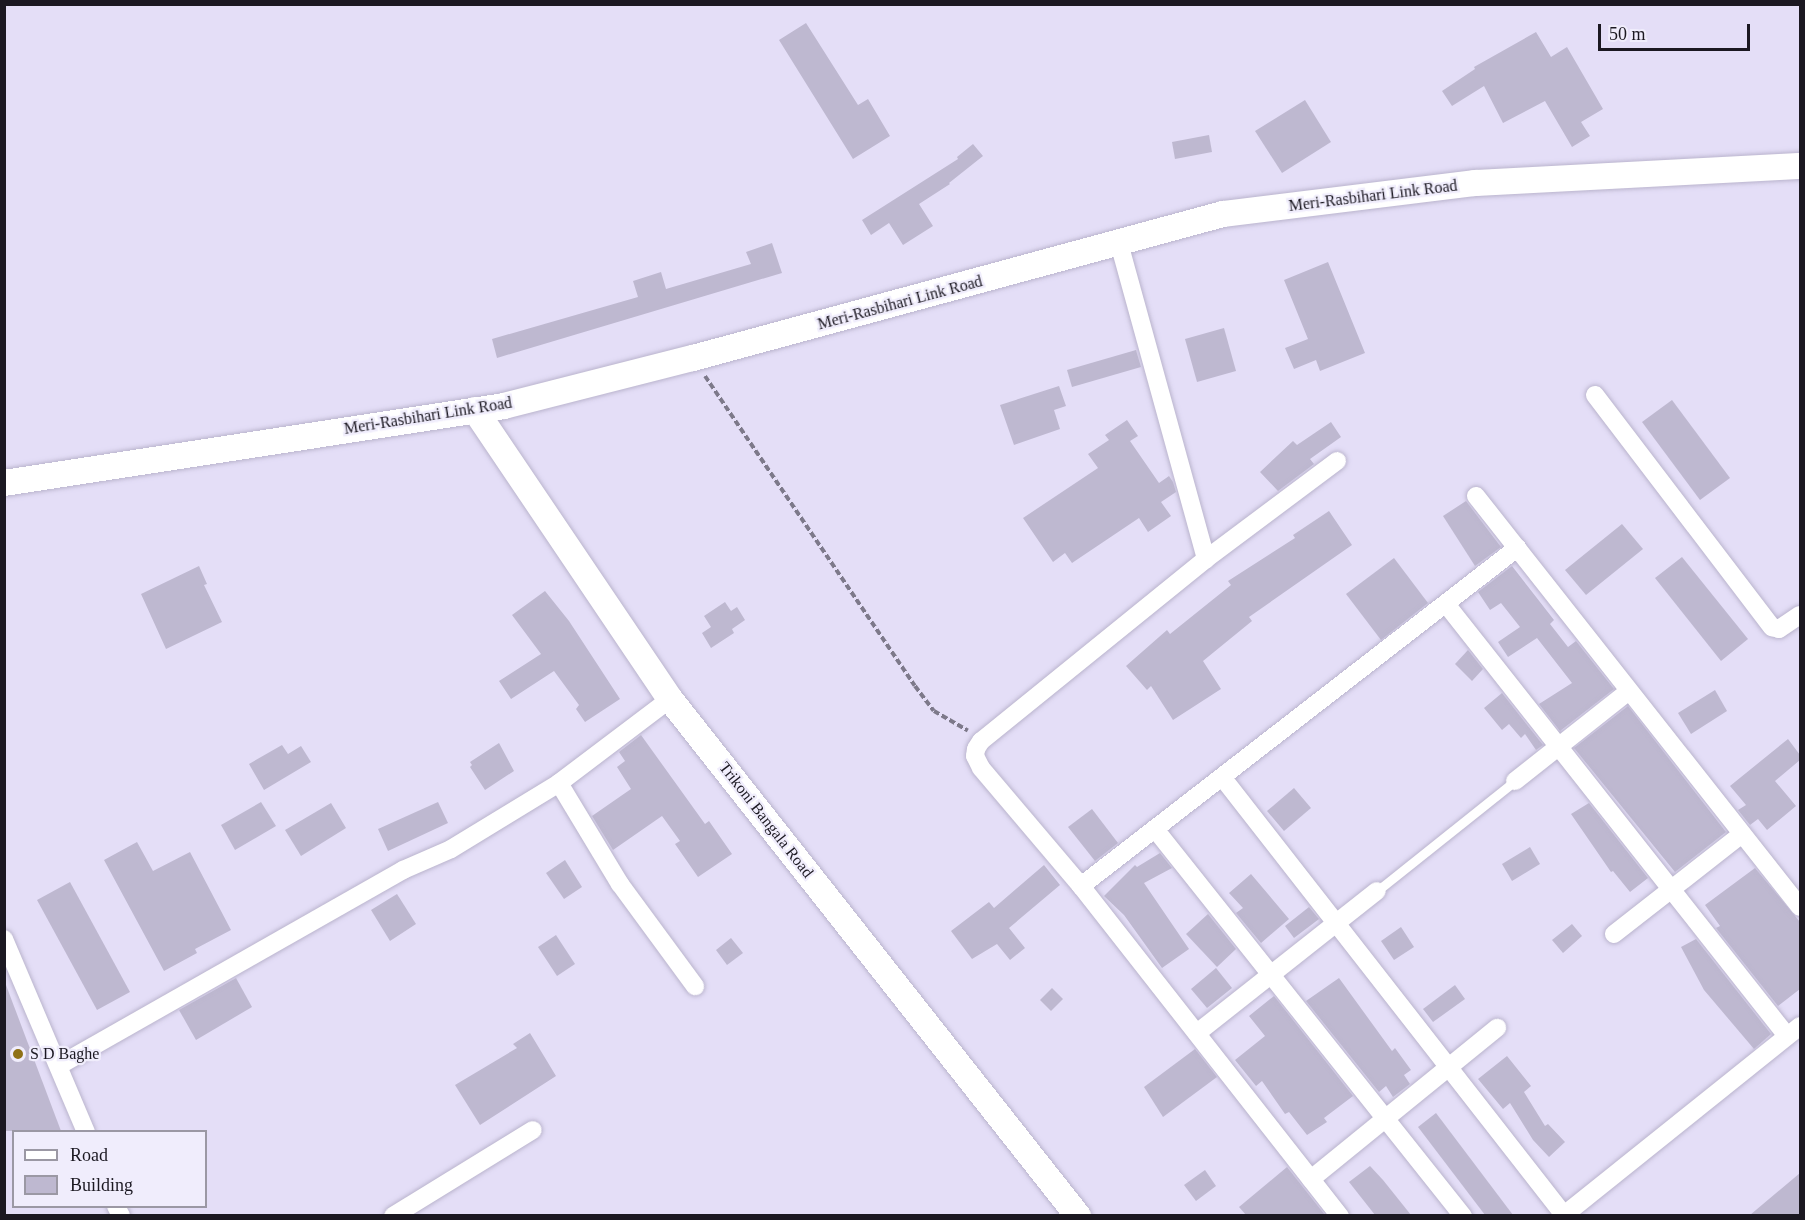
<!DOCTYPE html>
<html>
<head>
<meta charset="utf-8">
<style>
  body { margin:0 }
  #map { position:relative; width:1805px; height:1220px; overflow:hidden; background:#e4def7; font-family:Georgia,serif }
  div>[style] { position:absolute }
  .building>* { inset:0; background:#beb8d0 }
  .path>* { height:4px; margin-top:-2px; transform-origin:0; background:repeating-linear-gradient(90deg,#7d798a 0 6px,transparent 0 9px) }
  .roads { filter:drop-shadow(0 0 2px #bab4cd) drop-shadow(0 0 2px #bab4cd) }
  .lane>* { height:9px; margin:-4.5px; padding:0 4.5px; transform-origin:4.5px; border-radius:4.5px; background:#fff }
  .street>* { height:18px; margin:-9px; padding:0 9px; transform-origin:9px; border-radius:9px; background:#fff }
  .secondary>* { height:26px; margin:-13px; padding:0 13px; transform-origin:13px; border-radius:13px; background:#fff }
  .dots>* { width:16px; height:16px; translate:-50% -50%; box-sizing:border-box; border:3px solid #f0edfc; border-radius:50% }
  span { translate:-50% -50%; white-space:nowrap; text-align:center; line-height:1.15; -webkit-text-stroke:4.5px #f0edfc; paint-order:stroke }
  .street-label { font-size:16px; color:#1b1821 }
  .poi-label { font-size:16px; color:#1b1821 }
  .left { translate:0 -50%; text-align:left }
  .frame { position:absolute; inset:0; border:6px solid #1b1821; pointer-events:none }
  .legend { position:absolute; left:12px; top:1130px; width:195px; height:78px; box-sizing:border-box; background:#f0edfc; border:2px solid #9b98a4; margin:0; padding:8px 10px; list-style:none; font-size:18px; color:#1b1821 }
  .legend li { display:flex; align-items:center; gap:12px; height:30px }
  .legend b { width:30px; border:2px solid #9b98a4 }
  .scale { position:absolute; left:1598px; top:24px; width:152px; height:27px; box-sizing:border-box; border:3px solid #1b1821; border-top:0; padding-left:8px; font-size:18px; line-height:21px; white-space:nowrap; color:#1b1821; -webkit-text-stroke:4px #f0edfc; paint-order:stroke }
</style>
</head>
<body>
<div id="map">
  <div class="building">
    <i style="clip-path:polygon(806px 23px,858px 105px,868px 99px,890px 136px,853px 159px,779px 40px)"></i>
    <i style="clip-path:polygon(1536px 32px,1551px 57px,1567px 47px,1603px 109px,1581px 122px,1590px 136px,1572px 147px,1545px 101px,1503px 123px,1484px 86px,1452px 106px,1442px 91px,1475px 69px,1474px 67px)"></i>
    <i style="clip-path:polygon(1305px 100px,1331px 142px,1282px 173px,1255px 131px)"></i>
    <i style="clip-path:polygon(1209px 135px,1212px 152px,1175px 159px,1172px 142px)"></i>
    <i style="clip-path:polygon(973px 144px,983px 156px,949px 183px,950px 184px,919px 204px,933px 226px,903px 245px,889px 223px,871px 235px,862px 220px,958px 159px,957px 157px)"></i>
    <i style="clip-path:polygon(772px 243px,782px 273px,497px 358px,492px 339px,638px 297px,633px 281px,661px 272px,666px 289px,751px 264px,746px 252px)"></i>
    <i style="clip-path:polygon(1328px 262px,1365px 353px,1320px 371px,1316px 360px,1294px 369px,1285px 348px,1308px 339px,1284px 280px)"></i>
    <i style="clip-path:polygon(1224px 328px,1236px 371px,1197px 382px,1185px 339px)"></i>
    <i style="clip-path:polygon(1136px 350px,1141px 367px,1072px 387px,1067px 370px)"></i>
    <i style="clip-path:polygon(1059px 386px,1066px 406px,1054px 410px,1060px 429px,1014px 445px,1000px 405px)"></i>
    <i style="clip-path:polygon(1672px 400px,1730px 478px,1700px 500px,1642px 422px)"></i>
    <i style="clip-path:polygon(1127px 420px,1138px 436px,1130px 441px,1159px 483px,1169px 476px,1173px 482px,1176px 492px,1161px 502px,1171px 516px,1148px 532px,1139px 518px,1072px 563px,1065px 553px,1053px 562px,1023px 518px,1098px 468px,1088px 454px,1109px 440px,1105px 435px)"></i>
    <i style="clip-path:polygon(1331px 422px,1341px 437px,1310px 459px,1314px 464px,1278px 491px,1260px 472px,1293px 441px,1297px 445px)"></i>
    <i style="clip-path:polygon(1466px 501px,1501px 547px,1475px 566px,1443px 516px)"></i>
    <i style="clip-path:polygon(1329px 511px,1352px 545px,1249px 617px,1252px 621px,1203px 661px,1221px 689px,1173px 720px,1151px 686px,1147px 690px,1126px 666px,1167px 630px,1170px 634px,1231px 585px,1228px 581px,1295px 538px,1293px 535px)"></i>
    <i style="clip-path:polygon(1622px 524px,1643px 549px,1586px 595px,1565px 570px)"></i>
    <i style="clip-path:polygon(1682px 557px,1748px 639px,1721px 661px,1655px 578px)"></i>
    <i style="clip-path:polygon(1394px 558px,1428px 603px,1381px 640px,1346px 594px)"></i>
    <i style="clip-path:polygon(199px 566px,207px 584px,204px 585px,222px 622px,166px 649px,141px 594px)"></i>
    <i style="clip-path:polygon(1512px 566px,1554px 620px,1550px 624px,1568px 647px,1576px 641px,1614px 689px,1560px 731px,1539px 704px,1572px 683px,1537px 638px,1508px 657px,1498px 642px,1520px 627px,1501px 603px,1490px 610px,1478px 592px)"></i>
    <i style="clip-path:polygon(545px 591px,569px 621px,620px 699px,585px 722px,576px 709px,579px 705px,554px 671px,511px 699px,499px 681px,541px 654px,512px 615px)"></i>
    <i style="clip-path:polygon(725px 602px,731px 611px,737px 607px,745px 620px,732px 629px,734px 633px,711px 648px,702px 633px,711px 627px,704px 616px)"></i>
    <i style="clip-path:polygon(1468px 650px,1483px 669px,1472px 681px,1455px 664px)"></i>
    <i style="clip-path:polygon(1715px 690px,1727px 711px,1691px 734px,1678px 713px)"></i>
    <i style="clip-path:polygon(1502px 693px,1543px 745px,1536px 750px,1525px 734px,1521px 738px,1509px 724px,1502px 730px,1484px 708px)"></i>
    <i style="clip-path:polygon(1628px 706px,1726px 832px,1675px 872px,1574px 748px)"></i>
    <i style="clip-path:polygon(641px 735px,705px 824px,709px 821px,732px 854px,698px 877px,675px 844px,680px 841px,662px 816px,613px 850px,592px 816px,631px 789px,617px 767px,625px 761px,619px 752px)"></i>
    <i style="clip-path:polygon(1788px 739px,1800px 755px,1800px 760px,1775px 781px,1796px 806px,1767px 830px,1758px 819px,1750px 825px,1738px 810px,1746px 805px,1730px 786px)"></i>
    <i style="clip-path:polygon(499px 743px,514px 771px,485px 790px,470px 767px,472px 765px,470px 762px)"></i>
    <i style="clip-path:polygon(282px 745px,288px 754px,301px 746px,311px 762px,264px 790px,249px 764px)"></i>
    <i style="clip-path:polygon(1294px 788px,1311px 808px,1284px 831px,1267px 811px)"></i>
    <i style="clip-path:polygon(261px 802px,276px 826px,235px 850px,221px 825px)"></i>
    <i style="clip-path:polygon(438px 802px,448px 823px,388px 851px,378px 829px)"></i>
    <i style="clip-path:polygon(331px 803px,346px 828px,301px 856px,285px 830px)"></i>
    <i style="clip-path:polygon(1589px 803px,1648px 878px,1630px 892px,1613px 871px,1611px 872px,1571px 814px)"></i>
    <i style="clip-path:polygon(1092px 809px,1118px 843px,1095px 861px,1068px 827px)"></i>
    <i style="clip-path:polygon(137px 842px,153px 871px,190px 852px,231px 930px,195px 949px,197px 953px,164px 971px,104px 860px)"></i>
    <i style="clip-path:polygon(1530px 847px,1540px 864px,1512px 881px,1502px 864px)"></i>
    <i style="clip-path:polygon(1160px 853px,1172px 868px,1144px 883px,1189px 949px,1162px 968px,1124px 915px,1104px 896px,1135px 865px,1137px 867px)"></i>
    <i style="clip-path:polygon(565px 860px,582px 887px,564px 899px,546px 873px)"></i>
    <i style="clip-path:polygon(1044px 865px,1060px 885px,1009px 928px,1025px 948px,1010px 960px,997px 944px,972px 959px,951px 931px,989px 902px,994px 908px)"></i>
    <i style="clip-path:polygon(1755px 868px,1800px 922px,1800px 989px,1778px 1006px,1716px 928px,1720px 926px,1705px 905px)"></i>
    <i style="clip-path:polygon(1251px 874px,1289px 919px,1261px 943px,1236px 913px,1243px 908px,1229px 893px)"></i>
    <i style="clip-path:polygon(70px 882px,130px 992px,97px 1010px,37px 900px)"></i>
    <i style="clip-path:polygon(397px 894px,416px 924px,390px 941px,371px 910px)"></i>
    <i style="clip-path:polygon(1309px 907px,1319px 919px,1294px 938px,1285px 926px)"></i>
    <i style="clip-path:polygon(1208px 914px,1236px 949px,1217px 967px,1186px 934px)"></i>
    <i style="clip-path:polygon(1572px 924px,1582px 936px,1563px 953px,1552px 940px)"></i>
    <i style="clip-path:polygon(1401px 927px,1414px 947px,1394px 960px,1381px 941px)"></i>
    <i style="clip-path:polygon(556px 935px,575px 964px,557px 976px,538px 947px)"></i>
    <i style="clip-path:polygon(731px 938px,743px 953px,727px 965px,716px 950px)"></i>
    <i style="clip-path:polygon(1696px 939px,1771px 1034px,1754px 1049px,1704px 990px,1681px 947px)"></i>
    <i style="clip-path:polygon(1216px 968px,1232px 988px,1207px 1008px,1191px 989px)"></i>
    <i style="clip-path:polygon(236px 978px,252px 1007px,196px 1040px,179px 1010px)"></i>
    <i style="clip-path:polygon(1339px 978px,1392px 1051px,1395px 1048px,1411px 1070px,1404px 1075px,1410px 1084px,1393px 1097px,1386px 1086px,1379px 1092px,1306px 1001px)"></i>
    <i style="clip-path:polygon(4px 985px,6px 985px,61px 1131px,4px 1131px)"></i>
    <i style="clip-path:polygon(1455px 985px,1465px 999px,1433px 1022px,1423px 1009px)"></i>
    <i style="clip-path:polygon(1052px 988px,1063px 999px,1051px 1011px,1040px 1000px)"></i>
    <i style="clip-path:polygon(1274px 996px,1353px 1096px,1324px 1118px,1327px 1122px,1307px 1135px,1289px 1112px,1285px 1114px,1262px 1081px,1256px 1086px,1235px 1060px,1265px 1036px,1249px 1016px)"></i>
    <i style="clip-path:polygon(530px 1033px,556px 1076px,480px 1125px,455px 1085px,517px 1048px,513px 1044px)"></i>
    <i style="clip-path:polygon(1195px 1049px,1217px 1077px,1163px 1117px,1144px 1087px)"></i>
    <i style="clip-path:polygon(1507px 1056px,1531px 1086px,1524px 1092px,1545px 1126px,1548px 1124px,1565px 1142px,1549px 1157px,1533px 1140px,1510px 1103px,1503px 1109px,1478px 1079px)"></i>
    <i style="clip-path:polygon(1436px 1113px,1513px 1215px,1485px 1215px,1418px 1127px)"></i>
    <i style="clip-path:polygon(1370px 1166px,1383px 1180px,1411px 1215px,1375px 1215px,1349px 1182px)"></i>
    <i style="clip-path:polygon(1287px 1167px,1325px 1215px,1246px 1215px,1239px 1207px)"></i>
    <i style="clip-path:polygon(1205px 1170px,1216px 1186px,1196px 1201px,1184px 1185px)"></i>
    <i style="clip-path:polygon(1800px 1173px,1800px 1215px,1750px 1215px)"></i>
  </div>
  <div class="path">
    <i style="left:705px;top:376px;width:374px;rotate:55.9deg"></i>
    <i style="left:915px;top:686px;width:31px;rotate:53deg"></i>
    <i style="left:934px;top:711px;width:39px;rotate:30deg"></i>
  </div>
  <div class="roads">
    <div class="lane">
      <i style="left:1377px;top:891px;width:176px;rotate:-38.6deg"></i>
    </div>
    <div class="street">
      <i style="left:1119px;top:243px;width:328px;rotate:74.6deg"></i>
      <i style="left:1595px;top:395px;width:292px;rotate:52.7deg"></i>
      <i style="left:1772px;top:627px;width:7px;rotate:16deg"></i>
      <i style="left:1779px;top:629px;width:25px;rotate:-34deg"></i>
      <i style="left:1337px;top:461px;width:164px;rotate:143.2deg"></i>
      <i style="left:1206px;top:559px;width:289px;rotate:141deg"></i>
      <i style="left:981px;top:741px;width:9px;rotate:122deg"></i>
      <i style="left:976px;top:749px;width:7px;rotate:98deg"></i>
      <i style="left:975px;top:756px;width:13px;rotate:63deg"></i>
      <i style="left:981px;top:768px;width:155px;rotate:49.7deg"></i>
      <i style="left:1081px;top:886px;width:420px;rotate:51.9deg"></i>
      <i style="left:1476px;top:496px;width:523px;rotate:51.75deg"></i>
      <i style="left:1446px;top:604px;width:550px;rotate:51.71deg"></i>
      <i style="left:1222px;top:777px;width:556px;rotate:52.02deg"></i>
      <i style="left:1515px;top:781px;width:145px;rotate:-38.3deg"></i>
      <i style="left:559px;top:783px;width:118px;rotate:58.9deg"></i>
      <i style="left:620px;top:884px;width:127px;rotate:53.7deg"></i>
      <i style="left:1155px;top:829px;width:495px;rotate:51.5deg"></i>
      <i style="left:1081px;top:886px;width:552px;rotate:-37.78deg"></i>
      <i style="left:1614px;top:934px;width:162px;rotate:-38deg"></i>
      <i style="left:4px;top:939px;width:210px;rotate:67deg"></i>
      <i style="left:1197px;top:1033px;width:229px;rotate:-38.3deg"></i>
      <i style="left:60px;top:1065px;width:395px;rotate:-29.6deg"></i>
      <i style="left:403px;top:870px;width:52px;rotate:-23.6deg"></i>
      <i style="left:451px;top:849px;width:127px;rotate:-31.4deg"></i>
      <i style="left:559px;top:783px;width:139px;rotate:-37.1deg"></i>
      <i style="left:1311px;top:1179px;width:240px;rotate:-39.1deg"></i>
      <i style="left:116px;top:1206px;width:11px;rotate:63deg"></i>
      <i style="left:393px;top:1216px;width:164px;rotate:-31.6deg"></i>
      <i style="left:1563px;top:1216px;width:304px;rotate:-38.7deg"></i>
    </div>
    <div class="secondary">
      <i style="left:475px;top:410px;width:349px;rotate:56deg"></i>
      <i style="left:670px;top:699px;width:659px;rotate:51.72deg"></i>
      <i style="left:4px;top:483px;width:506px;rotate:-8.75deg"></i>
      <i style="left:504px;top:406px;width:195px;rotate:-14.3deg"></i>
      <i style="left:693px;top:358px;width:549px;rotate:-15.2deg"></i>
      <i style="left:1223px;top:214px;width:254px;rotate:-7deg"></i>
      <i style="left:1475px;top:183px;width:325px;rotate:-3deg"></i>
    </div>
  </div>
  <div class="dots">
    <i style="left:18px;top:1054px;background:#8f7217"></i>
  </div>
  <div class="street-label">
    <span style="left:1373px;top:196px;rotate:-7deg">Meri-Rasbihari Link Road</span>
    <span style="left:900px;top:303px;rotate:-15deg">Meri-Rasbihari Link Road</span>
    <span style="left:428px;top:416px;rotate:-9deg">Meri-Rasbihari Link Road</span>
    <span style="left:766px;top:820px;rotate:52deg">Trikoni Bangala Road</span>
  </div>
  <div class="poi-label">
    <span class="left" style="left:30px;top:1054px">S D Baghe</span>
  </div>
  <div class="frame"></div>
  <ul class="legend">
  <li><b style="height:8px;background:#fff"></b>Road</li>
  <li><b style="height:16px;background:#beb8d0"></b>Building</li>
  </ul>
  <div class="scale">50 m</div>
</div>
</body>
</html>
